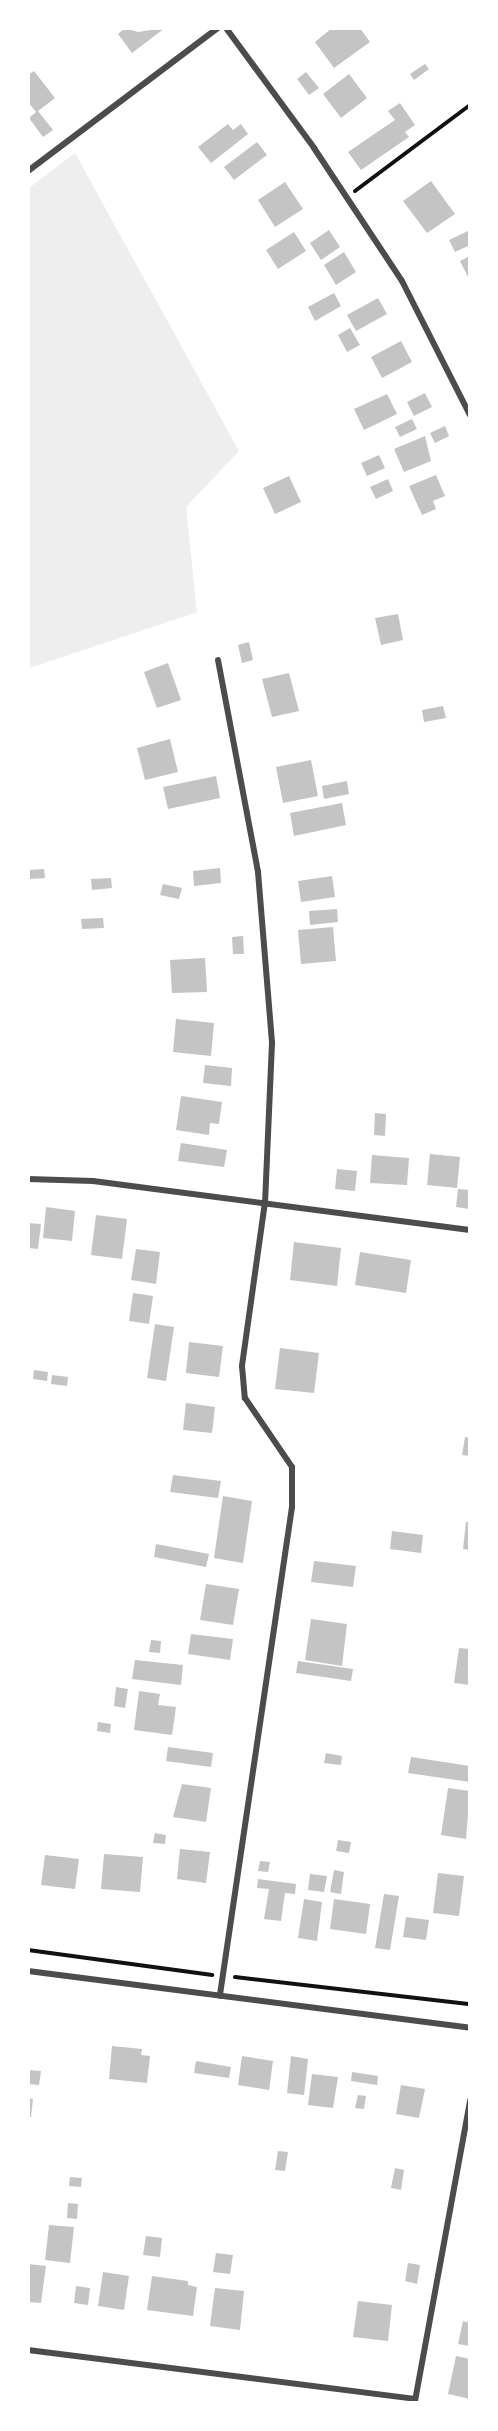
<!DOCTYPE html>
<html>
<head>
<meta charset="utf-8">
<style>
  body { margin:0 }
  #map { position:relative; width:498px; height:2431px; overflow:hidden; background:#fff; font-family:Overpass,sans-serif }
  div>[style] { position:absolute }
  .green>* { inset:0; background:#eee }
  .building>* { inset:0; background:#c4c4c4 }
  .path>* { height:4px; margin:-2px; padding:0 2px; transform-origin:2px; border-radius:2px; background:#111 }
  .minor>* { height:6px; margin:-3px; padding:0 3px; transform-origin:3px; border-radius:3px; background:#4c4c4c }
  span { translate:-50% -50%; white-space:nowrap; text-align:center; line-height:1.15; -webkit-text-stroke:6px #fff; paint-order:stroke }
  .frame { position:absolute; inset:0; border:30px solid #fff; pointer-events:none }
</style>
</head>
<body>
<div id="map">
  <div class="green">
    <i style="clip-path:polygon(75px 153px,239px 451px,186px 507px,197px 612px,29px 668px,29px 188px)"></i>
  </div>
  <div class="building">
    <i style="clip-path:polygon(125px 28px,138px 32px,165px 28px,132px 53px,118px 34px)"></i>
    <i style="clip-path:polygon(332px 28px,360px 28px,370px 42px,334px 68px,315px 42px)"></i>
    <i style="clip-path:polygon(425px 64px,429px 69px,414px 80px,410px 74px)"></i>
    <i style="clip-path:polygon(34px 71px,55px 98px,38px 111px,53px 130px,43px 137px,29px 118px,36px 112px,28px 102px,28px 75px)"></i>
    <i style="clip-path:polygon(306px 72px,319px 88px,309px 95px,297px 79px)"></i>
    <i style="clip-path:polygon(349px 74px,367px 98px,341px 118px,323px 94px)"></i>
    <i style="clip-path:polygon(400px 103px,415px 125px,405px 132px,409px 137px,361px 170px,348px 152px,395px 120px,388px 111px)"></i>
    <i style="clip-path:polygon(228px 124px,233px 130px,241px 124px,248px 134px,211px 163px,198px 147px)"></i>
    <i style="clip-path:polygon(257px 142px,267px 155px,234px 180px,224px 167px)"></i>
    <i style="clip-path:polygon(431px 181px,455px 214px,427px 233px,403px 201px)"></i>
    <i style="clip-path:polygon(285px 182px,303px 209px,275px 227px,258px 200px)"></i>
    <i style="clip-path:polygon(329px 230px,340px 247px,321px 260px,310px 243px)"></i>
    <i style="clip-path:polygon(470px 230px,470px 245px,455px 252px,449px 240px)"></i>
    <i style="clip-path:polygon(294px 232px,306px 251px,278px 269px,266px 250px)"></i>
    <i style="clip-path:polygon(344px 252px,356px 272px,336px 285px,324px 265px)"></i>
    <i style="clip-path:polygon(470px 256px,470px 281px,460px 261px)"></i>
    <i style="clip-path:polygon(334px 293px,341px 306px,315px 321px,308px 307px)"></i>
    <i style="clip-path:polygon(378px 298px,387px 314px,356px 331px,347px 315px)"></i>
    <i style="clip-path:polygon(350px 328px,360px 345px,347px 352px,338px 335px)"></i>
    <i style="clip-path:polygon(401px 341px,412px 362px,382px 378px,371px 357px)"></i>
    <i style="clip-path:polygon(425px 393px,432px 407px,414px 416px,407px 402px)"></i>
    <i style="clip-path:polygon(387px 394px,397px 414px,364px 430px,354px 409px)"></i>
    <i style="clip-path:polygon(412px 419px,417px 429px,400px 437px,395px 427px)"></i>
    <i style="clip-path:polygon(445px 426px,449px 436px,435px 443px,430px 433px)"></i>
    <i style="clip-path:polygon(425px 436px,431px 461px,404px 472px,394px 449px)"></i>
    <i style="clip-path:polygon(379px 455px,385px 468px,367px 476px,361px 463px)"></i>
    <i style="clip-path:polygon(436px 475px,445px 496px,433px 501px,436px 509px,422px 515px,409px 486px)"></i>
    <i style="clip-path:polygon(289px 476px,301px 502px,275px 514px,263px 488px)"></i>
    <i style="clip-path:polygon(388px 479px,393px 491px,376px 499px,370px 487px)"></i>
    <i style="clip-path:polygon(398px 614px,403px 640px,381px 645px,375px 618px)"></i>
    <i style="clip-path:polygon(249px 642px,253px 660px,242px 663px,238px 645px)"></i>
    <i style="clip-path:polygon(168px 663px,181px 700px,157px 708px,144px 672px)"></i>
    <i style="clip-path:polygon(289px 673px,299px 711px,272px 717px,262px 679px)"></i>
    <i style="clip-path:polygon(443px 706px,446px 718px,424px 722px,422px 710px)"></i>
    <i style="clip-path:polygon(170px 739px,178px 772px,145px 780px,137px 748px)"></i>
    <i style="clip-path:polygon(311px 760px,318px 796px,283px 803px,276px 767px)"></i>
    <i style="clip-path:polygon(216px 776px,220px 798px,168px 809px,163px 787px)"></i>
    <i style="clip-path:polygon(347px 781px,349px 794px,324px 799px,322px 786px)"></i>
    <i style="clip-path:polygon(342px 803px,346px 825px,294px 836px,290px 813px)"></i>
    <i style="clip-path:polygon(220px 868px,221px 883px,194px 886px,193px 871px)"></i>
    <i style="clip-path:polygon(44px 869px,45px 878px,30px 879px,29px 870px)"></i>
    <i style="clip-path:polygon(332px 876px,335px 897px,301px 902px,298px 881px)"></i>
    <i style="clip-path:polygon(111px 878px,112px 888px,92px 890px,91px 879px)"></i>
    <i style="clip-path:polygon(163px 884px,182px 888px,179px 899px,160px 895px)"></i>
    <i style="clip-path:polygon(337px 909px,338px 922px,310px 925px,309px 911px)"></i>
    <i style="clip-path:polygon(103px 918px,104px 928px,82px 929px,81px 919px)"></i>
    <i style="clip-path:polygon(333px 927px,336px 961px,301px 964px,298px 930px)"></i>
    <i style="clip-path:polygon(243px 936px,244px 954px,233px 954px,232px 937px)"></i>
    <i style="clip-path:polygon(205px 958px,207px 992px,172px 993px,170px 960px)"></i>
    <i style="clip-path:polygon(176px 1019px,214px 1023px,211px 1056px,173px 1052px)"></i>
    <i style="clip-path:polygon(205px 1065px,232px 1068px,231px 1086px,203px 1083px)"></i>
    <i style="clip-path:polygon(181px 1096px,222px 1102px,219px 1124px,210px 1123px,209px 1135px,176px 1130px)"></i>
    <i style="clip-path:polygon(375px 1113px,386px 1114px,385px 1136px,374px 1135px)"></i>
    <i style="clip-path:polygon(181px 1143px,227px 1150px,224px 1167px,178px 1161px)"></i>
    <i style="clip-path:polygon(430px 1154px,460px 1157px,457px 1188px,427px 1185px)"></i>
    <i style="clip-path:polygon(372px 1155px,409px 1158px,407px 1185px,370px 1183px)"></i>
    <i style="clip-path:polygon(337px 1169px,357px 1171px,355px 1191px,335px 1189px)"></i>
    <i style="clip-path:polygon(458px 1189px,470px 1190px,469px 1209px,456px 1207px)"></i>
    <i style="clip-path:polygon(46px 1207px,75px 1211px,72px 1241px,43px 1238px)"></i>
    <i style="clip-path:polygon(96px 1215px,127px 1219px,122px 1259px,91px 1255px)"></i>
    <i style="clip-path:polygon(28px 1223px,41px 1224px,38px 1249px,28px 1248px)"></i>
    <i style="clip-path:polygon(294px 1242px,341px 1248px,337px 1286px,290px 1280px)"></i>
    <i style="clip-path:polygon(136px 1249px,160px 1252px,156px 1284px,131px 1280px)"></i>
    <i style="clip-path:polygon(360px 1252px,411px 1260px,406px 1293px,355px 1285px)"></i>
    <i style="clip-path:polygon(133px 1293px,153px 1296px,149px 1324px,129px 1321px)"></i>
    <i style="clip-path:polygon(155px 1324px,174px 1327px,166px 1381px,147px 1378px)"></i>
    <i style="clip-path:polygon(189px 1342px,223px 1346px,219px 1377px,186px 1373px)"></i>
    <i style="clip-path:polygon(280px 1348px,319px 1353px,314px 1393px,275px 1389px)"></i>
    <i style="clip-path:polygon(34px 1370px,48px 1372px,47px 1381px,33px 1379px)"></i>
    <i style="clip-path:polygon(52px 1375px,68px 1377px,67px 1386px,51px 1384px)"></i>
    <i style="clip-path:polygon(186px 1403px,215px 1407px,212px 1433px,183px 1430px)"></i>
    <i style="clip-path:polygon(465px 1437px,470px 1438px,470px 1456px,462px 1455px)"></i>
    <i style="clip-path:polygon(173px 1475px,221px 1481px,218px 1498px,170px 1492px)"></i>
    <i style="clip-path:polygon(223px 1496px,252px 1501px,243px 1563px,214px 1558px)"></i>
    <i style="clip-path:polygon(466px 1522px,470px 1522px,470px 1550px,463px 1549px)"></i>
    <i style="clip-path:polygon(392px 1531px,423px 1535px,421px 1553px,390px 1549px)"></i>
    <i style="clip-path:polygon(156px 1544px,209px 1554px,206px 1567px,154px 1557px)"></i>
    <i style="clip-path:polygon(314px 1561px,356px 1566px,353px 1587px,311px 1582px)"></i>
    <i style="clip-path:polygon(206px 1584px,239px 1589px,233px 1625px,200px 1620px)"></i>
    <i style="clip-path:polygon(311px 1619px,347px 1624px,342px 1666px,305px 1660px)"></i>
    <i style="clip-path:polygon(191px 1634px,233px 1639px,230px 1660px,188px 1654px)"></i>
    <i style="clip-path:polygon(151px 1640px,161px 1641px,160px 1653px,149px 1652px)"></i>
    <i style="clip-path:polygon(459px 1648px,470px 1649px,470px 1685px,454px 1683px)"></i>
    <i style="clip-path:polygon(135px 1660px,183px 1665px,181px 1685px,132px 1679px)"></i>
    <i style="clip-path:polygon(298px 1661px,353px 1669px,351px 1681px,296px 1673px)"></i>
    <i style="clip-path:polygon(116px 1687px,128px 1689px,125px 1708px,114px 1706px)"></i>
    <i style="clip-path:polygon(139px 1691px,160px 1694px,158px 1705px,176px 1707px,172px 1735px,134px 1730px)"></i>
    <i style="clip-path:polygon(98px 1722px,111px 1724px,110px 1733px,97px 1731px)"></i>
    <i style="clip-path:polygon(168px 1747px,213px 1753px,211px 1767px,166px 1761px)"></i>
    <i style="clip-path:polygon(326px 1753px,342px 1756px,341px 1765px,324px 1763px)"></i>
    <i style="clip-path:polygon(411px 1757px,470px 1766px,470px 1782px,408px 1773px)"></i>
    <i style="clip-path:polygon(182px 1784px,211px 1788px,206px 1822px,173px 1817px)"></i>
    <i style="clip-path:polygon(448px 1788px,470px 1791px,466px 1839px,441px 1835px)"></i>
    <i style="clip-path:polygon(155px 1833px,166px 1835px,165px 1844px,153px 1843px)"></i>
    <i style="clip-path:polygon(338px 1840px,351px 1842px,349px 1853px,336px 1851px)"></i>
    <i style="clip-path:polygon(180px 1849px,210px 1852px,206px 1883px,177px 1879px)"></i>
    <i style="clip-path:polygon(104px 1854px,143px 1857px,140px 1892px,101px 1889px)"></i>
    <i style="clip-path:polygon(45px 1855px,79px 1859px,75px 1889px,41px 1885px)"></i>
    <i style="clip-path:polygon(260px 1861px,270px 1862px,268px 1872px,258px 1871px)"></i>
    <i style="clip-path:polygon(334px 1870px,344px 1872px,341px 1894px,330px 1892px)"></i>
    <i style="clip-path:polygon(438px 1873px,464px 1876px,459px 1916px,433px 1913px)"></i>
    <i style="clip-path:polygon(310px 1874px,327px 1876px,324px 1892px,308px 1890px)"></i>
    <i style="clip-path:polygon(258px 1879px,296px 1884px,295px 1894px,285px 1893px,281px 1921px,264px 1919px,269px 1889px,257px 1888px)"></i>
    <i style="clip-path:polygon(384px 1894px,399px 1896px,390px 1950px,375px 1948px)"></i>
    <i style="clip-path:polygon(304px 1899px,322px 1902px,317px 1941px,298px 1938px)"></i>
    <i style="clip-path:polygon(334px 1899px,370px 1904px,366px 1934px,330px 1929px)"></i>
    <i style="clip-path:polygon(406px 1917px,429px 1920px,426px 1940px,403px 1937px)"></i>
    <i style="clip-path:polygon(112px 2046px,142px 2049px,141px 2055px,150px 2056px,147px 2083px,109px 2079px)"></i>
    <i style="clip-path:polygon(242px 2056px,273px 2061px,269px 2090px,238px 2085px)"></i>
    <i style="clip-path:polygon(291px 2056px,308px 2059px,304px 2095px,287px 2093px)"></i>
    <i style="clip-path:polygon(196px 2061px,231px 2067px,229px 2078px,194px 2073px)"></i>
    <i style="clip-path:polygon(28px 2070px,41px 2071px,39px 2085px,28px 2084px)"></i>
    <i style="clip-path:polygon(352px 2072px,378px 2076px,377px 2085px,351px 2081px)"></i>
    <i style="clip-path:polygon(312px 2074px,338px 2077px,333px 2108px,308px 2105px)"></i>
    <i style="clip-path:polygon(401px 2085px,425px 2089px,419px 2118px,396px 2114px)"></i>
    <i style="clip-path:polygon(358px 2095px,366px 2096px,364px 2109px,355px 2108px)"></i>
    <i style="clip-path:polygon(28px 2098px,33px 2099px,31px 2117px,28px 2117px)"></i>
    <i style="clip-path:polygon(278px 2151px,288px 2152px,285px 2171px,275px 2170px)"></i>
    <i style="clip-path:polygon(395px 2168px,404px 2170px,401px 2190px,391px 2188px)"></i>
    <i style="clip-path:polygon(70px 2177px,82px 2178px,81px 2187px,69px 2186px)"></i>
    <i style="clip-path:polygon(68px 2203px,78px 2204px,77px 2219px,67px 2218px)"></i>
    <i style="clip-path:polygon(49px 2225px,74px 2227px,70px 2263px,45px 2260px)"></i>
    <i style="clip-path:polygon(146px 2236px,162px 2238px,160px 2257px,143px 2255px)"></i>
    <i style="clip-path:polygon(216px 2253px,233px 2255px,230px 2274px,213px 2272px)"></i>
    <i style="clip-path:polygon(408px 2263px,420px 2265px,417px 2284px,405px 2281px)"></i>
    <i style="clip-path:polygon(28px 2264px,46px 2266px,41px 2303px,28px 2302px)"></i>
    <i style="clip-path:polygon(103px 2272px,129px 2276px,124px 2310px,98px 2306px)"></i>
    <i style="clip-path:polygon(152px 2276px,188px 2281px,188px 2285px,197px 2287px,193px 2316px,147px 2310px)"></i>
    <i style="clip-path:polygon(76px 2286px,90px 2288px,88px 2305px,74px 2303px)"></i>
    <i style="clip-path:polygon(215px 2288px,244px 2291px,240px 2330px,210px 2326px)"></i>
    <i style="clip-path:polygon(358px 2301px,392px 2305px,388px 2341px,353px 2337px)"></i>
    <i style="clip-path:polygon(463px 2321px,470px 2323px,470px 2346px,458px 2344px)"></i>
    <i style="clip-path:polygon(456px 2356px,470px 2359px,470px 2399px,448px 2394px)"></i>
  </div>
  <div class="path">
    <i style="left:355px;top:191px;width:144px;rotate:-36.8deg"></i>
    <i style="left:28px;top:1950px;width:186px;rotate:7.7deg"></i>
    <i style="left:235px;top:1977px;width:237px;rotate:6.6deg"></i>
  </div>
  <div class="minor">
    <i style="left:226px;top:28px;width:149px;rotate:53.7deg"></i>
    <i style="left:314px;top:148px;width:159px;rotate:56.5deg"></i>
    <i style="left:402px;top:281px;width:150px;rotate:63.1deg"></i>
    <i style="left:28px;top:171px;width:238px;rotate:-37deg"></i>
    <i style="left:218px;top:660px;width:216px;rotate:79.3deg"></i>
    <i style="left:258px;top:872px;width:172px;rotate:85.3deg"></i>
    <i style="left:272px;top:1043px;width:159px;rotate:92.5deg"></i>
    <i style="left:265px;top:1202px;width:166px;rotate:98deg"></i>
    <i style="left:242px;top:1366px;width:32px;rotate:85deg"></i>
    <i style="left:245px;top:1398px;width:83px;rotate:55.7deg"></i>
    <i style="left:292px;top:1467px;width:40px;rotate:90deg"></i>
    <i style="left:292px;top:1507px;width:494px;rotate:98.4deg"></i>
    <i style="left:28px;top:1179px;width:65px;rotate:1.8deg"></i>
    <i style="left:93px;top:1181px;width:380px;rotate:7.4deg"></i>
    <i style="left:28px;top:1971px;width:446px;rotate:7.3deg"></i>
    <i style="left:28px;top:2350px;width:390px;rotate:7.2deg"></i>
    <i style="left:415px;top:2401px;width:306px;rotate:-79.6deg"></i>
  </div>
  <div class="frame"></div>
</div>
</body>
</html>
